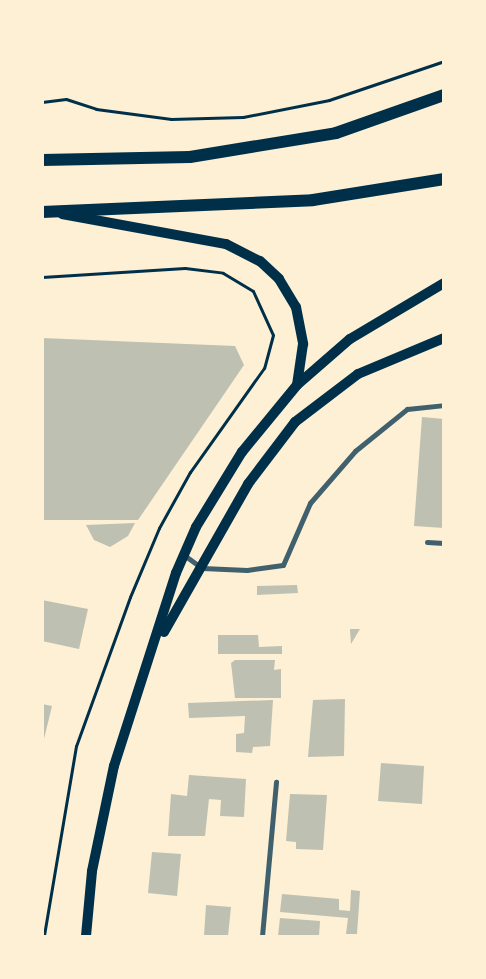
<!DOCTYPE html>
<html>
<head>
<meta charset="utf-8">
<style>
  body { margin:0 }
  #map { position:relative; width:486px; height:979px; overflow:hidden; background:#fdf0d5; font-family:"Archivo Narrow",sans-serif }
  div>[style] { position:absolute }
  .building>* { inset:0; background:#bec0b2 }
  .path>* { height:3px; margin:-1.5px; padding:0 1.5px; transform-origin:1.5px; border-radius:1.5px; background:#003049 }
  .minor>* { height:5px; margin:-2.5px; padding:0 2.5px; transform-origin:2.5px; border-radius:2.5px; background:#3f606c }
  .secondary>* { height:10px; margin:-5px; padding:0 5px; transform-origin:5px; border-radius:5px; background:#003049 }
  .primary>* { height:12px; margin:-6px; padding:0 6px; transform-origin:6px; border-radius:6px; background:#003049 }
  span { translate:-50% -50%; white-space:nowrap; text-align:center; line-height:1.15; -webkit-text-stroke:4.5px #fdf0d5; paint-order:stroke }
  .frame { position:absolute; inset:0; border:44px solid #fdf0d5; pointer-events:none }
</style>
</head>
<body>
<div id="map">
  <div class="building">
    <i style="clip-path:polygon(42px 338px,235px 346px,244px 365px,138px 520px,42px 520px)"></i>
    <i style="clip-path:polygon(422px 417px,444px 419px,444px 528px,414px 526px)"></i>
    <i style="clip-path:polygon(135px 523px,128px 536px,110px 547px,94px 540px,86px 525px)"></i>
    <i style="clip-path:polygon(297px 585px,298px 593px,257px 595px,257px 586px)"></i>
    <i style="clip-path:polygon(42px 600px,88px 609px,79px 649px,42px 641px)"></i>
    <i style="clip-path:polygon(350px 629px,360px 629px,351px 644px)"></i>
    <i style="clip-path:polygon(218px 635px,258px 635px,259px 647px,282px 646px,282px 654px,218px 654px)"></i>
    <i style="clip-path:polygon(235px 660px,275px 660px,274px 670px,281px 669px,281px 698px,235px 698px,231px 663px)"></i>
    <i style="clip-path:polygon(345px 699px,344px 756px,308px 757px,313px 700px)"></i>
    <i style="clip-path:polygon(273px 700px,270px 746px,253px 747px,252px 753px,236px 752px,236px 734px,244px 733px,245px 716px,189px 718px,188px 703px)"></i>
    <i style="clip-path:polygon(42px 704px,52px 706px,43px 743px,42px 743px)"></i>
    <i style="clip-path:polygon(381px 763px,424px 766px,422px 804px,378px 801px)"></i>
    <i style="clip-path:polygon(189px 775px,246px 779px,244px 817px,220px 816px,221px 800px,209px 799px,205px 836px,168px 836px,171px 794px,187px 796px)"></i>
    <i style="clip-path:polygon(290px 794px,327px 795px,323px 850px,296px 849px,296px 842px,286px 841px)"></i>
    <i style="clip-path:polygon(152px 852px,181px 854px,177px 896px,148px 893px)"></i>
    <i style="clip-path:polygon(351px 890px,360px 891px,357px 934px,346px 934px,348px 918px,280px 912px,282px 894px,339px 899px,339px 910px,350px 911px)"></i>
    <i style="clip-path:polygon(206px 905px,231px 907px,228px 936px,204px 936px)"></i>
    <i style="clip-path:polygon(280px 918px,320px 921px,319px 936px,278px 936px)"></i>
  </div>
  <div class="path">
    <i style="left:42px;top:102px;width:24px;rotate:-7deg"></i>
    <i style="left:66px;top:99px;width:32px;rotate:18deg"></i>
    <i style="left:96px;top:109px;width:76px;rotate:7.6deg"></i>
    <i style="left:171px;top:119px;width:72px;rotate:-1.6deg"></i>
    <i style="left:243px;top:117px;width:88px;rotate:-11.2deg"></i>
    <i style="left:329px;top:100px;width:121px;rotate:-18.7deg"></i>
    <i style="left:42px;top:277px;width:143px;rotate:-3.6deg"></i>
    <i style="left:185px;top:268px;width:38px;rotate:7deg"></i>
    <i style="left:223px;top:273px;width:35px;rotate:31deg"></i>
    <i style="left:253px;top:291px;width:48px;rotate:65.6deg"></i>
    <i style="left:273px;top:335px;width:34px;rotate:105deg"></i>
    <i style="left:264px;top:368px;width:128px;rotate:125.4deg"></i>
    <i style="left:190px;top:472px;width:64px;rotate:119deg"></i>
    <i style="left:159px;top:528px;width:75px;rotate:112.8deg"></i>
    <i style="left:130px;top:597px;width:158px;rotate:109.9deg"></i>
    <i style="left:76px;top:746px;width:193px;rotate:99.6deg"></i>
  </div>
  <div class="minor">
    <i style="left:427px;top:542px;width:17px;rotate:3deg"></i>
    <i style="left:184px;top:555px;width:22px;rotate:36deg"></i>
    <i style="left:202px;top:568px;width:45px;rotate:2.5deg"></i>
    <i style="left:247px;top:570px;width:36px;rotate:-8deg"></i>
    <i style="left:283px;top:565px;width:68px;rotate:-66.5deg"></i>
    <i style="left:310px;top:503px;width:69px;rotate:-49.1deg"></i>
    <i style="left:355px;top:451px;width:67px;rotate:-38.9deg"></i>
    <i style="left:407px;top:409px;width:37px;rotate:-6deg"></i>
    <i style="left:262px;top:936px;width:155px;rotate:-84.8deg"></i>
  </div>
  <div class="secondary">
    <i style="left:62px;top:214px;width:167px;rotate:10.4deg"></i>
    <i style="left:226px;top:244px;width:38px;rotate:27deg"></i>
    <i style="left:260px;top:261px;width:26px;rotate:43deg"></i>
    <i style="left:279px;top:279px;width:33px;rotate:59deg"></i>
    <i style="left:296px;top:307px;width:38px;rotate:79deg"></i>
    <i style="left:303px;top:344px;width:41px;rotate:98.3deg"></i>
    <i style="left:164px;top:632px;width:170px;rotate:-60.4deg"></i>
    <i style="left:248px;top:484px;width:78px;rotate:-52.8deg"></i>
    <i style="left:295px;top:422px;width:79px;rotate:-37.3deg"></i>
    <i style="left:358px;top:374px;width:93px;rotate:-22.7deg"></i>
    <i style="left:86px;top:936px;width:65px;rotate:-84.7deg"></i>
    <i style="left:92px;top:871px;width:107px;rotate:-78.2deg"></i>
    <i style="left:114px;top:766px;width:203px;rotate:-72.2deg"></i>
    <i style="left:176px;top:573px;width:50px;rotate:-66.5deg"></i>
    <i style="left:196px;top:527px;width:88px;rotate:-58.5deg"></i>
    <i style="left:242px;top:452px;width:87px;rotate:-50.6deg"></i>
    <i style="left:297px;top:385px;width:70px;rotate:-41deg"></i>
    <i style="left:350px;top:339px;width:109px;rotate:-30.8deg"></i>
  </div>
  <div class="primary">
    <i style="left:42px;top:160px;width:148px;rotate:-1.2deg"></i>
    <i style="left:190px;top:157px;width:148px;rotate:-9.3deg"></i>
    <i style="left:336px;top:133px;width:114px;rotate:-19.4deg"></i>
    <i style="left:42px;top:212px;width:271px;rotate:-2.5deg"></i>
    <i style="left:313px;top:200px;width:133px;rotate:-9.1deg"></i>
  </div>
  <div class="frame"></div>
</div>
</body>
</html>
